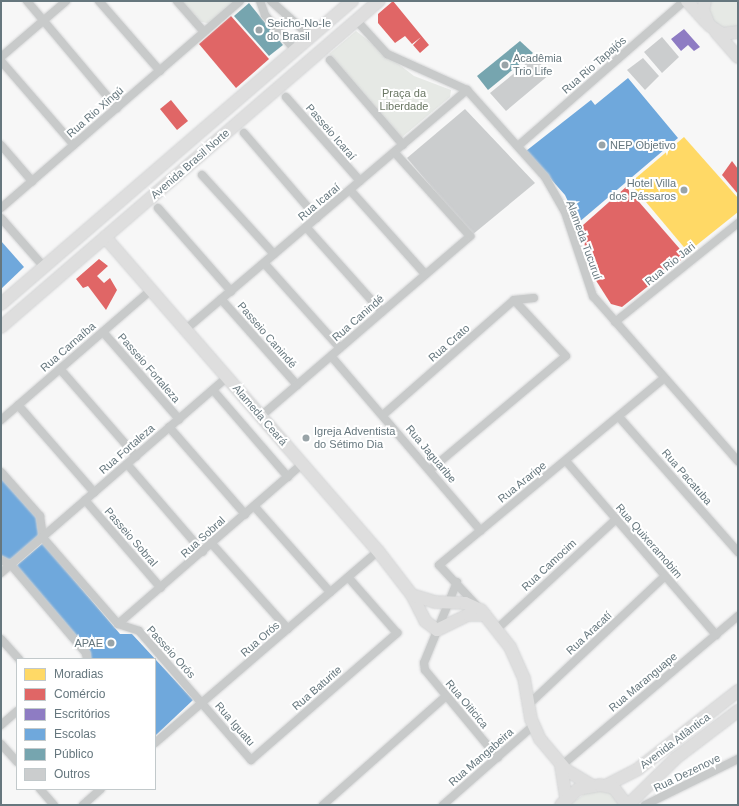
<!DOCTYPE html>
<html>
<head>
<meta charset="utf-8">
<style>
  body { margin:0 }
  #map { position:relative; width:739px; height:806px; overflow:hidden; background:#f7f7f7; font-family:Helvetica,sans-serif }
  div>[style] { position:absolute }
  .green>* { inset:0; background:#e6e9e5 }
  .homes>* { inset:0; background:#ffd966 }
  .shops>* { inset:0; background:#e06666 }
  .offices>* { inset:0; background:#8e7cc3 }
  .schools>* { inset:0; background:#6fa8dc }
  .public>* { inset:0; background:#76a5af }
  .building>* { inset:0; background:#cbcdce }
  .roads { filter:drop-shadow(0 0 1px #d3d4d5) drop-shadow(0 0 1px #d3d4d5) }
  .street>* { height:8px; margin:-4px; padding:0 4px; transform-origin:4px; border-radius:4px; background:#c8caca }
  .secondary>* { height:12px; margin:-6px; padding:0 6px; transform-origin:6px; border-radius:6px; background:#dedede }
  .dots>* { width:11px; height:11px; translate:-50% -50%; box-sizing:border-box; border:2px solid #fff; border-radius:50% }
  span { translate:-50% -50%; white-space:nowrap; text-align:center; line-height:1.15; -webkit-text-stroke:4px #fff; paint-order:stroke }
  .poi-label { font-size:11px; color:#66777e }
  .left { translate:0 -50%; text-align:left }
  .right { translate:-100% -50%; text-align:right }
  .street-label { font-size:11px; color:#66777e }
  .park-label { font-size:11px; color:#6a7764 }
  .frame { position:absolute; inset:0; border:2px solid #66777e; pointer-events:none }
  .legend { position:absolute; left:16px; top:658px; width:140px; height:132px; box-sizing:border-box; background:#fff; border:1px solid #c2c9cb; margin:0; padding:5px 7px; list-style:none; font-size:12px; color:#66777e }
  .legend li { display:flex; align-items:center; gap:8px; height:20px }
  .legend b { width:20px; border:1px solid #c2c9cb }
</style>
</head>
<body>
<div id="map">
  <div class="green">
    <i style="clip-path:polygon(180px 1px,236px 1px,211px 24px,197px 21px)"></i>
    <i style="clip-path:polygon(710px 1px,738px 1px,738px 28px,728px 31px,709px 19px)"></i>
    <i style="clip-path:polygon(356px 31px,414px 76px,451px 90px,450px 97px,401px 138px,329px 54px)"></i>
    <i style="clip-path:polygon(591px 789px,612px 791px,621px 805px,569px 805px)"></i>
  </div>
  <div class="homes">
    <i style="clip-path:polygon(684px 137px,738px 198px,738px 212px,688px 252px,630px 183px)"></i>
  </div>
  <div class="shops">
    <i style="clip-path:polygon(393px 1px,429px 45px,420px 53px,413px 45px,421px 37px,412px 44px,405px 36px,395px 43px,378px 23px,378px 14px)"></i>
    <i style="clip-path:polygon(231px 16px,269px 59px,236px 88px,199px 44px)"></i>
    <i style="clip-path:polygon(171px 100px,188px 121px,177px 130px,160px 109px)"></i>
    <i style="clip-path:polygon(732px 161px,738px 169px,738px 194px,722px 175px)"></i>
    <i style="clip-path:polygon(626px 187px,686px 256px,622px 307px,611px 304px,588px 268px,582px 226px)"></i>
    <i style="clip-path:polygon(99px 259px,108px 266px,97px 276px,104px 283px,110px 278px,117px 290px,106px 310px,88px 286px,83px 288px,76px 279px)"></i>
  </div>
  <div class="offices">
    <i style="clip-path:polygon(684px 29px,700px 47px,694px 51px,688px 45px,681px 51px,671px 39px)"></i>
  </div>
  <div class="schools">
    <i style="clip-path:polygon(628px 78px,678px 138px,578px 223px,565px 195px,526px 151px,591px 100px,595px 105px)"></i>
    <i style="clip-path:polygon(1px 241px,24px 267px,1px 289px)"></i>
    <i style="clip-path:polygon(1px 475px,38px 517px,41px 537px,11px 563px,1px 558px)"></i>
    <i style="clip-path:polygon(43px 543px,120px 634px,132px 634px,193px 700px,155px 736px,155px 659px,91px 659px,16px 566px)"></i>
  </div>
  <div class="public">
    <i style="clip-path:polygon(249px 3px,283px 45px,269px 56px,234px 16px)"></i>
    <i style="clip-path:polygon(520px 41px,533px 53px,488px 90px,477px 76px)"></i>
  </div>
  <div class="building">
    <i style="clip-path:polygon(662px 37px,679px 57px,662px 73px,644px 52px)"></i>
    <i style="clip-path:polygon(534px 57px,550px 74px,506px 111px,490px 93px)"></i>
    <i style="clip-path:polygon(643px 58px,659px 76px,645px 90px,627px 70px)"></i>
    <i style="clip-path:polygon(465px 109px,535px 183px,472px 235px,407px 158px)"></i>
  </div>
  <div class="roads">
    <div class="street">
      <i style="left:27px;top:1px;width:140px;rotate:49.9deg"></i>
      <i style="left:99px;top:1px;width:93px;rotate:48.9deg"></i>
      <i style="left:177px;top:1px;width:41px;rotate:48.9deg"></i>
      <i style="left:260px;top:1px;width:15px;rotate:70deg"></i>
      <i style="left:265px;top:15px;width:46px;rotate:49.4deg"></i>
      <i style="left:271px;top:1px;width:54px;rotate:42deg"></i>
      <i style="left:356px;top:20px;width:46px;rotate:47.6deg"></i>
      <i style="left:387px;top:54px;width:88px;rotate:24.2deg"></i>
      <i style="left:467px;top:90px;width:117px;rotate:48.1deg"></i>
      <i style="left:545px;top:177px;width:40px;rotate:60.3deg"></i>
      <i style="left:565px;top:212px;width:89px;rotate:71.6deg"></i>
      <i style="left:593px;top:296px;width:220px;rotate:48.7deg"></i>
      <i style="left:1px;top:57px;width:86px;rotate:-40.7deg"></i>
      <i style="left:330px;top:60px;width:112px;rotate:49.3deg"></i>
      <i style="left:1px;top:61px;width:111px;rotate:49deg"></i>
      <i style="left:286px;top:97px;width:112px;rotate:48.6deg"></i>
      <i style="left:244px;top:133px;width:112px;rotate:49.3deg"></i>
      <i style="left:1px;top:145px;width:48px;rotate:49.3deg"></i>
      <i style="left:518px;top:146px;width:220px;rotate:-41.1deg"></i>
      <i style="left:202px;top:175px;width:107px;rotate:47.7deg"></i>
      <i style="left:350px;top:190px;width:113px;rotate:48.2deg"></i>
      <i style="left:1px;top:208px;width:316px;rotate:-40.9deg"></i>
      <i style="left:158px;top:208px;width:111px;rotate:48.7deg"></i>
      <i style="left:1px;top:218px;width:65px;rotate:48.7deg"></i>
      <i style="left:306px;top:227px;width:114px;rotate:48.2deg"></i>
      <i style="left:264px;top:263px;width:114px;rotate:48.2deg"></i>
      <i style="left:221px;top:299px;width:115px;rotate:48.5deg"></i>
      <i style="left:615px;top:322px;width:158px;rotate:-38.8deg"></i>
      <i style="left:186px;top:329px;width:369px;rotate:-40.4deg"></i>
      <i style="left:103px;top:332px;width:116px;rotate:48.9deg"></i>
      <i style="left:331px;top:356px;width:230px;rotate:49.4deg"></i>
      <i style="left:60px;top:369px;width:116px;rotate:48.9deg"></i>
      <i style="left:213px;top:390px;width:115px;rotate:49.2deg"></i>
      <i style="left:18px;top:405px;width:116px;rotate:48.9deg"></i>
      <i style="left:383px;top:415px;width:174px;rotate:-41.3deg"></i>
      <i style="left:514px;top:300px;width:20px;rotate:-6deg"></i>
      <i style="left:261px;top:416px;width:276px;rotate:-40.7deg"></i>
      <i style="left:470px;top:236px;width:113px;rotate:-132.1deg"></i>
      <i style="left:619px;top:417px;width:180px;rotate:48.6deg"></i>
      <i style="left:1px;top:420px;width:197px;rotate:-40.9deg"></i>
      <i style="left:169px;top:427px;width:116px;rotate:48.9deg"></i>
      <i style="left:566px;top:461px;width:230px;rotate:49.2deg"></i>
      <i style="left:127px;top:464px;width:116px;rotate:49.2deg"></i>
      <i style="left:430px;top:470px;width:177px;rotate:-40deg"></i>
      <i style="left:566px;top:356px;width:76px;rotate:-132.9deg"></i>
      <i style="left:1px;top:472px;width:59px;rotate:48.4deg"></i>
      <i style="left:40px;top:516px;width:22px;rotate:82deg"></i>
      <i style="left:43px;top:538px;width:114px;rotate:48.9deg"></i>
      <i style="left:85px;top:500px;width:116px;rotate:49.2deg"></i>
      <i style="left:254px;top:506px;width:115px;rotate:48.5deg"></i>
      <i style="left:212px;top:544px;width:114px;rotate:48.2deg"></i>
      <i style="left:1px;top:560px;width:11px;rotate:27deg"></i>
      <i style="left:11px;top:565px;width:116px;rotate:49.6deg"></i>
      <i style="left:86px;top:653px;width:6px;rotate:81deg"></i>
      <i style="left:1px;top:573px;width:299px;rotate:-40.9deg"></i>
      <i style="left:457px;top:582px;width:87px;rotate:112.2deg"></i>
      <i style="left:424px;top:663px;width:7px;rotate:82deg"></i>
      <i style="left:425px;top:670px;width:114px;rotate:50.3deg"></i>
      <i style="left:478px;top:607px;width:57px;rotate:-132.9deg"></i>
      <i style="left:439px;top:565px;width:293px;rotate:-39.7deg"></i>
      <i style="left:118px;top:624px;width:22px;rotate:18deg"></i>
      <i style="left:139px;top:631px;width:171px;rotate:49deg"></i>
      <i style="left:251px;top:760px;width:194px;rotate:-41deg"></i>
      <i style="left:397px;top:633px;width:74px;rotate:-131.2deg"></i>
      <i style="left:118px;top:624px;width:244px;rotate:-41deg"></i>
      <i style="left:498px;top:628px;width:161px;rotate:-42.7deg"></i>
      <i style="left:1px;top:639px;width:27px;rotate:48deg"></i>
      <i style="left:528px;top:705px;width:188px;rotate:-43.3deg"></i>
      <i style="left:1px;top:725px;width:21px;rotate:-41deg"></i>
      <i style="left:155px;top:743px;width:294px;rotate:-40.7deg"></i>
      <i style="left:1px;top:744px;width:24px;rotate:48deg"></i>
      <i style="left:561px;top:766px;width:232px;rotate:-40.3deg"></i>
      <i style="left:40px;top:789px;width:21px;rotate:49deg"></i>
      <i style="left:83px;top:805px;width:24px;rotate:-42deg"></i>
      <i style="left:323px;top:805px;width:164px;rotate:-41.5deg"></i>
      <i style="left:443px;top:805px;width:120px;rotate:-41.3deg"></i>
      <i style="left:645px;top:805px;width:104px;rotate:-26.3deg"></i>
    </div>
    <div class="secondary">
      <i style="left:687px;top:1px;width:28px;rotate:48deg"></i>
      <i style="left:705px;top:1px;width:9px;rotate:103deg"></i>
      <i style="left:703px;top:10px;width:16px;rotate:68deg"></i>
      <i style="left:709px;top:25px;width:16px;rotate:35deg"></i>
      <i style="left:722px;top:34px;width:16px;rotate:-7deg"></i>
      <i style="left:716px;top:32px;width:33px;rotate:49deg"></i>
      <i style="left:105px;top:237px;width:416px;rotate:49deg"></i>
      <i style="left:378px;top:551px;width:56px;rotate:52.3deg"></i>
      <i style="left:412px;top:595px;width:29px;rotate:63deg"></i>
      <i style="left:425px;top:621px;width:15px;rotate:37deg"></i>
      <i style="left:437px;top:630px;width:34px;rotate:-26deg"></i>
      <i style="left:468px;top:615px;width:17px"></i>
      <i style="left:1px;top:304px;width:464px;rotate:-40.8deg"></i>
      <i style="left:1px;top:327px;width:499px;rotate:-40.8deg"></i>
      <i style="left:412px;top:595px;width:24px;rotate:17deg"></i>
      <i style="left:435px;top:602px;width:30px;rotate:2deg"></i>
      <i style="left:465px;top:603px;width:17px;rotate:24deg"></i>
      <i style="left:481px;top:610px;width:47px;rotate:51.9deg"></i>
      <i style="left:510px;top:647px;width:34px;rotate:66deg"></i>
      <i style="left:524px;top:678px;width:42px;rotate:80.3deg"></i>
      <i style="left:531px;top:719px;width:22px;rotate:66deg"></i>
      <i style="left:540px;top:739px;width:40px;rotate:50deg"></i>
      <i style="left:566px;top:770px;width:29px;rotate:31deg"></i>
      <i style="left:561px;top:766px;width:33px;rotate:81deg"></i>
      <i style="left:607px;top:785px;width:35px;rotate:-27deg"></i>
      <i style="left:638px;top:769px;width:127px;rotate:-38deg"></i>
      <i style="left:561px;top:805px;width:23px;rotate:-43deg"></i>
      <i style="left:578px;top:789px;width:22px;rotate:-10deg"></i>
      <i style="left:600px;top:785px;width:14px;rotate:12deg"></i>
      <i style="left:614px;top:788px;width:21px;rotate:53deg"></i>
      <i style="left:628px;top:805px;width:67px;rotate:-44.4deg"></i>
      <i style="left:676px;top:758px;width:78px;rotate:-37.2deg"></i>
    </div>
  </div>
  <div class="dots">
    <i style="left:259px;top:30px;background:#99a4a8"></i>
    <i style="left:505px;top:65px;background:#99a4a8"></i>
    <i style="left:602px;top:145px;background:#99a4a8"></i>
    <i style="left:684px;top:190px;background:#99a4a8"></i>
    <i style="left:306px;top:438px;background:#99a4a8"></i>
    <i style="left:111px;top:643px;background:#99a4a8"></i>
  </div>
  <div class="poi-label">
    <span class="left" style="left:267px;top:30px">Seicho-No-Ie<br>do Brasil</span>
    <span class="left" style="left:513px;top:65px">Acadêmia<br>Trio Life</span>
    <span class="left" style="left:610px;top:145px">NEP Objetivo</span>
    <span class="right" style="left:676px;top:190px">Hotel Villa<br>dos Pássaros</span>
    <span class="left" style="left:314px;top:438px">Igreja Adventista<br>do Sétimo Dia</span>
    <span class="right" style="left:103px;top:643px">APAE</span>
  </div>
  <div class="street-label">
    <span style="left:594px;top:65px;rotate:-41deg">Rua Rio Tapajós</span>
    <span style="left:95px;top:112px;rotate:-41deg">Rua Rio Xingú</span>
    <span style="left:331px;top:132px;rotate:49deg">Passeio Icaraí</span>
    <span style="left:190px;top:164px;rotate:-41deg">Avenida Brasil Norte</span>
    <span style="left:319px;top:202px;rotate:-40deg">Rua Icaraí</span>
    <span style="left:584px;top:240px;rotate:70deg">Alameda Tucuruí</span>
    <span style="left:670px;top:264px;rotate:-39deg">Rua Rio Jari</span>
    <span style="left:358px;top:318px;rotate:-41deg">Rua Canindé</span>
    <span style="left:267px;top:335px;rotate:49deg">Passeio Canindé</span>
    <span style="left:449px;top:343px;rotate:-41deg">Rua Crato</span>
    <span style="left:68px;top:347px;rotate:-41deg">Rua Carnaíba</span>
    <span style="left:149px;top:368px;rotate:49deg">Passeio Fortaleza</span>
    <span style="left:260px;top:415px;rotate:49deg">Alameda Ceará</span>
    <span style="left:127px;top:449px;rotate:-41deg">Rua Fortaleza</span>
    <span style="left:431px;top:454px;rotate:50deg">Rua Jaguaribe</span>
    <span style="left:687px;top:477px;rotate:49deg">Rua Pacatuba</span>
    <span style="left:522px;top:482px;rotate:-39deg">Rua Araripe</span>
    <span style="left:131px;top:537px;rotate:49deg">Passeio Sobral</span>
    <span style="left:203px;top:537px;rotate:-42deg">Rua Sobral</span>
    <span style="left:649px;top:541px;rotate:49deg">Rua Quixeramobim</span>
    <span style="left:549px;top:565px;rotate:-43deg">Rua Camocim</span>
    <span style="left:589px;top:633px;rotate:-43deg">Rua Aracatí</span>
    <span style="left:260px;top:639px;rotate:-41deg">Rua Orós</span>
    <span style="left:171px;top:652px;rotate:48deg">Passeio Orós</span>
    <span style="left:643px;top:682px;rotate:-40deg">Rua Maranguape</span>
    <span style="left:317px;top:688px;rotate:-41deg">Rua Baturite</span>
    <span style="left:467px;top:704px;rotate:50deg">Rua Oiticica</span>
    <span style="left:235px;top:724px;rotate:49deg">Rua Iguatu</span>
    <span style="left:675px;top:741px;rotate:-37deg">Avenida Atlântica</span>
    <span style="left:481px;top:757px;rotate:-41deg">Rua Mangabeira</span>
    <span style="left:687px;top:773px;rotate:-26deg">Rua Dezenove</span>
  </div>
  <div class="park-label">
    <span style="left:404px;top:100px">Praça da<br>Liberdade</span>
  </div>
  <div class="frame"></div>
  <ul class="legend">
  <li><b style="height:11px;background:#ffd966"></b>Moradias</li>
  <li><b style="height:11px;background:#e06666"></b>Comércio</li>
  <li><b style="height:11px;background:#8e7cc3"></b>Escritórios</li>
  <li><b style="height:11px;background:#6fa8dc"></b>Escolas</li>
  <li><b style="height:11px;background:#76a5af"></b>Público</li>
  <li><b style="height:11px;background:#cbcdce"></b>Outros</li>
  </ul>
</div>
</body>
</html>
